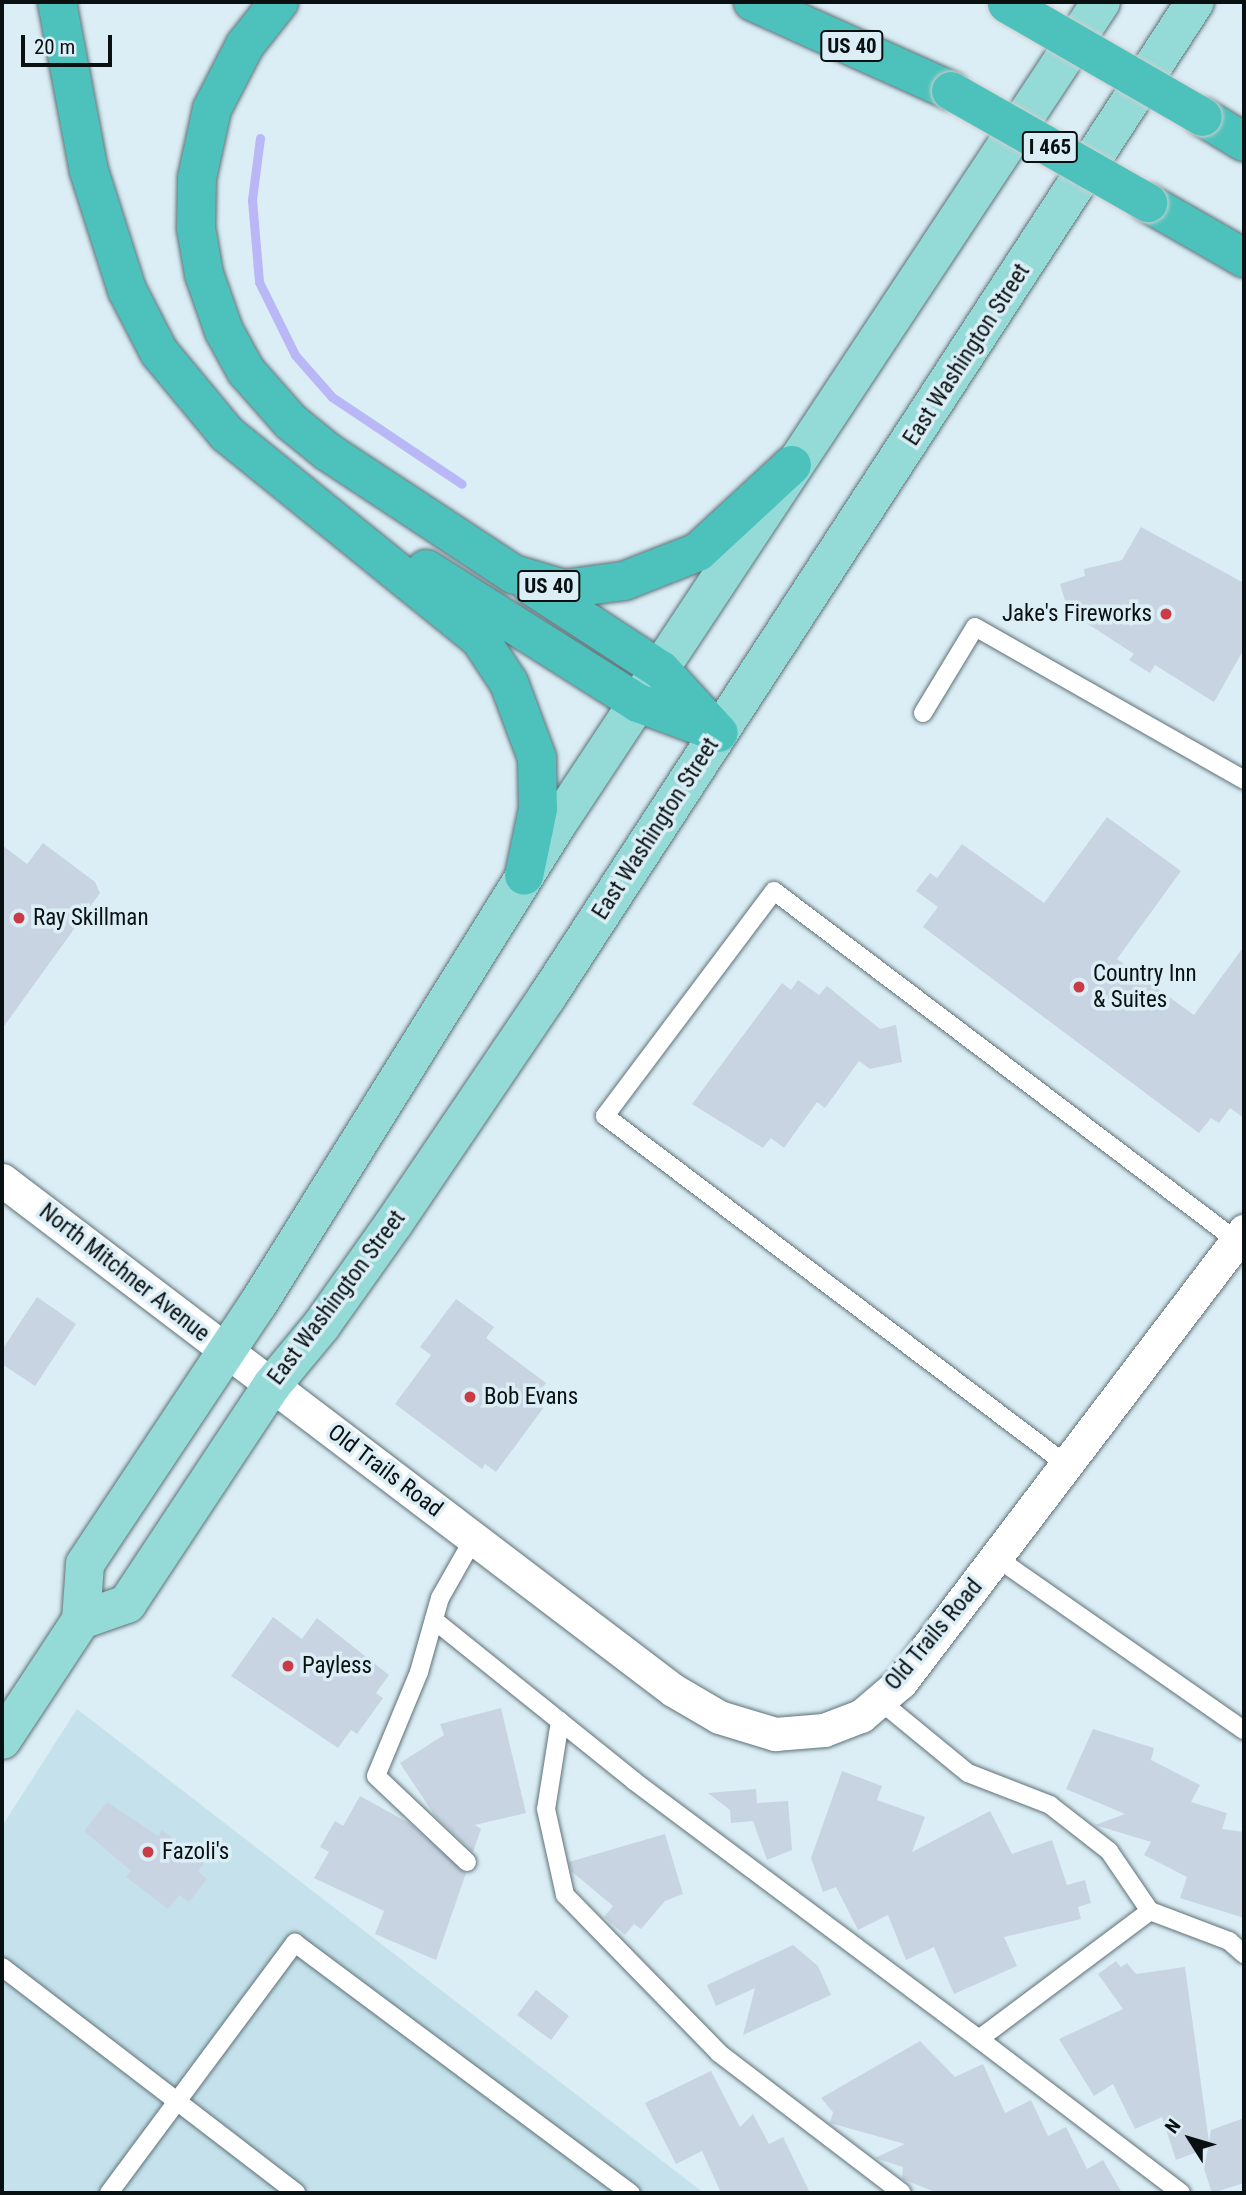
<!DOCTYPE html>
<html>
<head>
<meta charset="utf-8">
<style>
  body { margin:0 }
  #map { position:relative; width:1246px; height:2195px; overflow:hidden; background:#dbeef6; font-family:"Roboto Condensed",sans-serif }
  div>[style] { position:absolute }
  .built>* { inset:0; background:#c5e2ec }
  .stream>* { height:9px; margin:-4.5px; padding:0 4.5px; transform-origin:4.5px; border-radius:4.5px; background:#b9b7f6 }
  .building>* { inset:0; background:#c8d4e2 }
  .roads { filter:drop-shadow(0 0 2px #5f7177) drop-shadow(0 0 2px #5f7177) }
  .lane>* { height:18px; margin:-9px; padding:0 9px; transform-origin:9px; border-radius:9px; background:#fff }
  .street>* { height:33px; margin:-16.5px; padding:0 16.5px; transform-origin:16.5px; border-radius:16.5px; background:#fff }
  .primary>* { height:38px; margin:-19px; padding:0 19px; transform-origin:19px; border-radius:19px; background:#94dad7 }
  .highway>* { height:38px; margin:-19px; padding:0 19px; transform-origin:19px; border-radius:19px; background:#4dc2bc }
  .bridges { filter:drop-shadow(0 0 2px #cecfd0) drop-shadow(0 0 2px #cecfd0) }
  .highway-bridge>* { height:38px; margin:-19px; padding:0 19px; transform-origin:19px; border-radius:19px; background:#4dc2bc }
  .dots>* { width:19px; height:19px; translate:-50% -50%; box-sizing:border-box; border:4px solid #dbeef6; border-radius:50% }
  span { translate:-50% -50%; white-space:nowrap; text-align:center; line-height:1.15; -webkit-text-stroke:7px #dbeef6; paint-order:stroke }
  .shield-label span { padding:2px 5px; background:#dbeef6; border:2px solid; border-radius:5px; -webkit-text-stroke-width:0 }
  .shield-label { font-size:21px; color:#091012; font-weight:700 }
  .street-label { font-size:23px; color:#091012 }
  .poi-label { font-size:23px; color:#091012 }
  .right { translate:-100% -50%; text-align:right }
  .left { translate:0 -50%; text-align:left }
  .frame { position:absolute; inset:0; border:4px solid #091012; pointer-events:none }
  .north { position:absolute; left:1155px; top:2104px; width:70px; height:70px; -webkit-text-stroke:5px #dbeef6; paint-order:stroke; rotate:307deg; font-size:19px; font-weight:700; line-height:28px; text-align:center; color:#091012 }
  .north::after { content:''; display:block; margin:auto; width:24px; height:32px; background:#091012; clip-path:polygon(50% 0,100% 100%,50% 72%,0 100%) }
  .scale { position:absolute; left:21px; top:35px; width:91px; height:32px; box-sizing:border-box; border:4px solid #091012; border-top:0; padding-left:9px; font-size:21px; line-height:24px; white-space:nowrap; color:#091012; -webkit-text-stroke:5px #dbeef6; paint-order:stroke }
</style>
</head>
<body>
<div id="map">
  <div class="built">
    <i style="clip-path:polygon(77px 1709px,704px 2193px,2px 2193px,2px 1826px)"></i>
  </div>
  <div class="stream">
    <i style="left:260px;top:138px;width:63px;rotate:97.4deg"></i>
    <i style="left:252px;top:200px;width:82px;rotate:85.1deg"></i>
    <i style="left:259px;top:282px;width:81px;rotate:63.7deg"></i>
    <i style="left:295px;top:355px;width:56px;rotate:48.6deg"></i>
    <i style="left:332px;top:397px;width:156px;rotate:33.8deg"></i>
  </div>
  <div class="building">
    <i style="clip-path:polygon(1141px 527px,1244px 583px,1244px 649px,1214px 702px,1155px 665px,1150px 673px,1129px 660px,1134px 654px,1068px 611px,1060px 584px,1085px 576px,1084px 569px,1122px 560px)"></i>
    <i style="clip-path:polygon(1107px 817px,1181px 871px,1117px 959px,1194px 1015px,1244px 946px,1244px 1118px,1230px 1108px,1219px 1123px,1211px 1118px,1199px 1133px,923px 927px,938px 907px,916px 891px,930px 873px,937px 878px,962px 844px,1044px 903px)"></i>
    <i style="clip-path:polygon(43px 843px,95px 882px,100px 893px,2px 1029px,2px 845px,27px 864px)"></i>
    <i style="clip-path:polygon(798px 980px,819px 995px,827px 986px,880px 1029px,896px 1025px,902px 1062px,870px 1069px,859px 1061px,825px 1108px,817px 1102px,784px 1148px,771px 1138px,763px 1148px,692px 1104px,782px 983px,791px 990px)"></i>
    <i style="clip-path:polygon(37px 1297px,76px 1324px,35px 1386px,2px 1364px,2px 1350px)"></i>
    <i style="clip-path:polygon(456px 1299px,494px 1327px,486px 1338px,546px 1383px,533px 1399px,544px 1407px,496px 1472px,485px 1464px,482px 1469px,395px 1404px,431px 1355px,420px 1347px)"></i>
    <i style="clip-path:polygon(273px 1617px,302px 1639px,317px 1618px,389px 1675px,376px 1693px,383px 1698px,357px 1734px,351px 1730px,338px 1748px,231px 1676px)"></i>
    <i style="clip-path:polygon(501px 1708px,526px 1813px,475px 1825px,481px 1829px,473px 1852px,435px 1816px,400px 1763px,444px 1735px,440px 1724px)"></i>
    <i style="clip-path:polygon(1093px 1729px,1154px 1748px,1151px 1760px,1200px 1785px,1191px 1802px,1227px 1813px,1222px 1829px,1244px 1832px,1244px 1918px,1180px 1898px,1187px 1877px,1144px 1855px,1151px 1842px,1095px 1825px,1125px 1814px,1066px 1789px)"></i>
    <i style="clip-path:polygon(842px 1771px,882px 1786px,877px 1800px,925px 1817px,912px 1852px,990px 1811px,1012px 1854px,1052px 1840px,1067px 1885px,1085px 1880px,1091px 1903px,1078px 1907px,1081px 1919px,1004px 1937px,1017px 1966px,954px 1994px,934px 1947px,906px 1960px,888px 1915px,858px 1930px,836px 1887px,823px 1892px,811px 1858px)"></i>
    <i style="clip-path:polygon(756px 1789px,757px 1803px,788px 1801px,792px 1850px,767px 1860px,753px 1821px,731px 1823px,730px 1810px,708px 1793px)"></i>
    <i style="clip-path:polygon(360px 1796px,409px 1823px,466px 1873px,436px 1960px,375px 1934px,384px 1911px,314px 1878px,329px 1852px,320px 1847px,335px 1821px,343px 1826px)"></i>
    <i style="clip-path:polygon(107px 1802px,158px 1836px,162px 1830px,204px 1863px,198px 1871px,207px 1879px,189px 1902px,179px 1895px,168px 1909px,126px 1877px,131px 1871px,84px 1831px)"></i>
    <i style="clip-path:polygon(665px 1834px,683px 1894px,665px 1901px,641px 1929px,634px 1924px,625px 1935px,604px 1917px,613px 1906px,571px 1871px,569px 1862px)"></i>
    <i style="clip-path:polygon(793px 1945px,818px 1966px,831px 1995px,743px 2035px,755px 1988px,716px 2006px,707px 1985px)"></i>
    <i style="clip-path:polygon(1116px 1961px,1121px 1967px,1127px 1963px,1136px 1974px,1185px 1967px,1209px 2142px,1211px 2130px,1244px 2118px,1244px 2183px,1212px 2193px,1204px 2169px,1208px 2148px,1176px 2160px,1162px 2117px,1135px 2129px,1113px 2084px,1094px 2096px,1059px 2039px,1123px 2009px,1098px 1974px)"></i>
    <i style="clip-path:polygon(536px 1990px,569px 2016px,551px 2040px,517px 2015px)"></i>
    <i style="clip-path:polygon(920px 2041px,955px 2077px,983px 2064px,1005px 2113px,1031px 2100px,1048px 2136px,1066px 2127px,1087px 2169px,1103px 2160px,1122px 2193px,938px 2193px,902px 2179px,903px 2167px,875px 2158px,905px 2144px,830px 2123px,833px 2112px,821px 2098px)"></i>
    <i style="clip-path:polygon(711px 2071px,740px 2127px,753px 2114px,769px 2144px,783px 2137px,810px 2193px,721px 2193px,702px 2151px,676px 2164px,645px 2103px)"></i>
  </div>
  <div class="roads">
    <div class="lane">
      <i style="left:923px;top:713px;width:100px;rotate:-58.8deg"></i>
      <i style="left:975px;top:627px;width:309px;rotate:29.6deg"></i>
      <i style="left:1067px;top:1465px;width:579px;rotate:-142.93deg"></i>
      <i style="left:605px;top:1116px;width:281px;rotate:-53.1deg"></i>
      <i style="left:774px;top:891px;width:580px;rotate:37.09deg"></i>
      <i style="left:997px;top:1558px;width:301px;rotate:34.9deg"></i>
      <i style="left:434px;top:1620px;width:257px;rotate:38.8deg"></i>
      <i style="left:634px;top:1781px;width:431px;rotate:36.8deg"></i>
      <i style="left:979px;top:2039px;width:214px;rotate:-36.8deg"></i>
      <i style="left:1150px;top:1911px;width:85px;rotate:20.8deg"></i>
      <i style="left:1229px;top:1941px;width:20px;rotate:41deg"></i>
      <i style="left:879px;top:1700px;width:115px;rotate:39.4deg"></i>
      <i style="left:968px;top:1773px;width:88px;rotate:21.3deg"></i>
      <i style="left:1050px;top:1805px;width:75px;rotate:37.9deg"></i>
      <i style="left:1109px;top:1851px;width:73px;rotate:55.7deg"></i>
      <i style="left:560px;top:1721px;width:89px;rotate:99deg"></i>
      <i style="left:546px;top:1809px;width:88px;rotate:77.5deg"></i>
      <i style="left:565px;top:1895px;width:221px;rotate:45.7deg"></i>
      <i style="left:719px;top:2053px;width:230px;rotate:37.4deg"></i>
      <i style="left:467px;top:1862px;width:125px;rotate:-136.6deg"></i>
      <i style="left:376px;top:1776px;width:113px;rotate:-67.5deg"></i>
      <i style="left:419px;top:1672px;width:77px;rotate:-74.2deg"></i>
      <i style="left:440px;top:1598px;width:69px;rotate:-60.5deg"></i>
      <i style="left:2px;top:1967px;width:371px;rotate:37.5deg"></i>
      <i style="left:979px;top:2039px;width:254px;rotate:37.3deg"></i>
      <i style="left:109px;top:2193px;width:312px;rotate:-53.4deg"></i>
      <i style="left:295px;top:1943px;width:419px;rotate:36.7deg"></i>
    </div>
    <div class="street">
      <i style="left:2px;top:1180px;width:843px;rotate:37.24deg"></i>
      <i style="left:673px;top:1690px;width:53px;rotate:30.4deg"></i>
      <i style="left:719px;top:1717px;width:59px;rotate:16.9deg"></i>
      <i style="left:775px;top:1734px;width:49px;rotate:-4.7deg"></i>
      <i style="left:824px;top:1730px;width:40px;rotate:-21deg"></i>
      <i style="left:861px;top:1716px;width:52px;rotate:-40.4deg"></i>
      <i style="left:901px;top:1682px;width:567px;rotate:-52.75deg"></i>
    </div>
    <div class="primary">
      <i style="left:81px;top:1620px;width:49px;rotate:-19.2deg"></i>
      <i style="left:127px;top:1604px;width:263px;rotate:-56.5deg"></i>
      <i style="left:272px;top:1385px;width:77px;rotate:-50.3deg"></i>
      <i style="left:321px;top:1326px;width:126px;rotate:-54.7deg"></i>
      <i style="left:394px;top:1223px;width:273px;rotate:-55.9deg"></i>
      <i style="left:547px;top:997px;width:1187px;rotate:-56.93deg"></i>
      <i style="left:2px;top:1740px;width:144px;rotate:-56.6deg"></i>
      <i style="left:81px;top:1620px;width:56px;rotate:-85.9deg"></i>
      <i style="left:85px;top:1564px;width:312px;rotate:-56.4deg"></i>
      <i style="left:258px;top:1304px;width:567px;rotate:-58.05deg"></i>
      <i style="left:558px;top:823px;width:984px;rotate:-56.52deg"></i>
    </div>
    <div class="highway">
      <i style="left:57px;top:2px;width:172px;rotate:79.3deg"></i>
      <i style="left:89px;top:171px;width:125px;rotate:72.3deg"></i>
      <i style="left:127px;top:290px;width:70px;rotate:62.7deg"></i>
      <i style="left:159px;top:352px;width:107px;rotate:50.3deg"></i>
      <i style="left:227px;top:434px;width:326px;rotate:39deg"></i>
      <i style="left:480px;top:639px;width:53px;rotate:56.6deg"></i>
      <i style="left:509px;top:683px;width:80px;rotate:69.5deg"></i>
      <i style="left:537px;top:758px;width:51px;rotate:88.9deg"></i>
      <i style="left:538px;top:809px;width:68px;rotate:101.8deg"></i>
      <i style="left:279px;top:2px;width:55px;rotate:128.3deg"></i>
      <i style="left:245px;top:45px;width:72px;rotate:117.3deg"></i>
      <i style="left:212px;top:109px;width:71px;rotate:102.3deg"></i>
      <i style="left:197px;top:178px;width:50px;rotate:91.1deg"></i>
      <i style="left:196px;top:228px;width:47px;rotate:80.1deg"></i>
      <i style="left:204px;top:274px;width:60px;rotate:70.7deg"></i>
      <i style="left:224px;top:331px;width:46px;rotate:61.2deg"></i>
      <i style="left:246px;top:371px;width:68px;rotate:48.6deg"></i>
      <i style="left:291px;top:422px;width:48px;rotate:39deg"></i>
      <i style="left:328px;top:452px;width:222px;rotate:33.4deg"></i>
      <i style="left:513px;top:574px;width:53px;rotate:16.4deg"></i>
      <i style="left:564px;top:589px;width:61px;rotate:-7.6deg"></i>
      <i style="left:624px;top:581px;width:79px;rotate:-21.4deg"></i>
      <i style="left:698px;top:552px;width:128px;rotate:-42.8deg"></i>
      <i style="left:753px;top:2px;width:217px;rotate:24.2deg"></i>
      <i style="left:1203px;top:117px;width:48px;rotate:31.4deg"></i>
      <i style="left:1148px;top:203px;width:111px;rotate:29.8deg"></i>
      <i style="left:426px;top:569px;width:251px;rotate:32.3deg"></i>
      <i style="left:638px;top:703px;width:86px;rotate:20.3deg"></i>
      <i style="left:532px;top:586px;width:154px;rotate:33.1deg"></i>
      <i style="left:661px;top:670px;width:80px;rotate:47.5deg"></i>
    </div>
  </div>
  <div class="bridges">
    <div class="highway-bridge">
      <i style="left:1007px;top:4px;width:226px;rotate:30deg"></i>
      <i style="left:951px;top:91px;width:227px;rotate:29.6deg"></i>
    </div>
  </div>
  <div class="dots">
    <i style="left:1166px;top:614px;background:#cb3b46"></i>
    <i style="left:19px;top:918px;background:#cb3b46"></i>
    <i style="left:1079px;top:987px;background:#cb3b46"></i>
    <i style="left:470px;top:1397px;background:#cb3b46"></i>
    <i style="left:288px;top:1666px;background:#cb3b46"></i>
    <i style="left:148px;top:1852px;background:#cb3b46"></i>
  </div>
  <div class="shield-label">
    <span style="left:852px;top:46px">US 40</span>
    <span style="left:1050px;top:147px">I 465</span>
    <span style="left:549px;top:586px">US 40</span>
  </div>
  <div class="street-label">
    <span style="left:967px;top:355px;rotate:-57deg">East Washington Street</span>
    <span style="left:656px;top:829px;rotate:-57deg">East Washington Street</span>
    <span style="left:124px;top:1273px;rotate:38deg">North Mitchner Avenue</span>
    <span style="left:337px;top:1298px;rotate:-53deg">East Washington Street</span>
    <span style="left:385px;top:1471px;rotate:37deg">Old Trails Road</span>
    <span style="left:934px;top:1635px;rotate:-50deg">Old Trails Road</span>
  </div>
  <div class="poi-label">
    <span class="right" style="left:1152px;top:614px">Jake's Fireworks</span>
    <span class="left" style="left:33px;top:918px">Ray Skillman</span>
    <span class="left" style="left:1093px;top:987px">Country Inn<br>&amp; Suites</span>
    <span class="left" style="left:484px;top:1397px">Bob Evans</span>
    <span class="left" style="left:302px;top:1666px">Payless</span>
    <span class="left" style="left:162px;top:1852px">Fazoli's</span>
  </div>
  <div class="frame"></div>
  <div class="north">N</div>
  <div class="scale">20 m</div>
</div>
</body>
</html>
